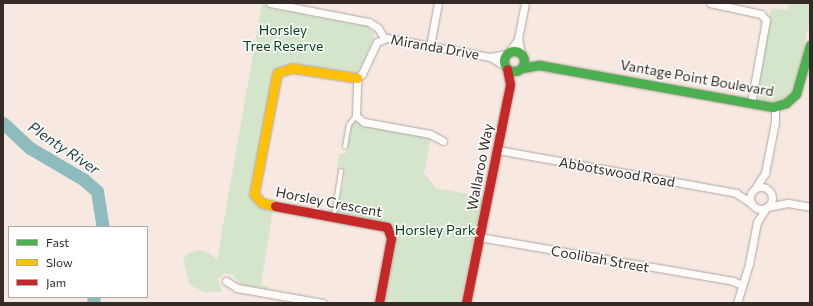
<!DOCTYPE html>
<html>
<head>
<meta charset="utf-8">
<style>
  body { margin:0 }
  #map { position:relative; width:813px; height:306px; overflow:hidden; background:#f7e9e1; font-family:Commissioner,sans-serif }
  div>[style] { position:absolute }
  .green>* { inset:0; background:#d4e5cc }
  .river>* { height:13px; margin:-6.5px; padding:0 6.5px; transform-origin:6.5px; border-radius:6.5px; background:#8dbbbe }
  .roads { filter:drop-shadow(0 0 1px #b1a6a1) drop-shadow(0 0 1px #b1a6a1) }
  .lane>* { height:3.5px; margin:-1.75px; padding:0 1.75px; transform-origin:1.75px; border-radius:1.75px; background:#fefcfa }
  .street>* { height:7px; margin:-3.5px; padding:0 3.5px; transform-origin:3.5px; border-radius:3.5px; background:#fefcfa }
  .street>.ring { margin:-3.5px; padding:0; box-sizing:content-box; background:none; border:7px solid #fefcfa; border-radius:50% }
  .fast>* { height:9px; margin:-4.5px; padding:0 4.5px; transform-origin:4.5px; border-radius:4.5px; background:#4caf50 }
  .fast>.ring { margin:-4.5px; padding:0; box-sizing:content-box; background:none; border:9px solid #4caf50; border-radius:50% }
  .slow>* { height:9px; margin:-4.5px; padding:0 4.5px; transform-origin:4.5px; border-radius:4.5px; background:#ffc107 }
  .jam>* { height:9px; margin:-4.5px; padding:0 4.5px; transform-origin:4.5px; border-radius:4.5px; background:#c62828 }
  span { translate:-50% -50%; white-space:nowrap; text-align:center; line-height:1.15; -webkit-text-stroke:3px #fff; paint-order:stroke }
  .park-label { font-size:14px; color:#004715 }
  .street-label { font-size:14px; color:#342b26 }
  .water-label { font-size:15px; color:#1c3f43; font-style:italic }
  .frame { position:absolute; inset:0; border:4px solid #342b26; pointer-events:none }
  .legend { position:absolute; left:8px; top:226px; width:140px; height:72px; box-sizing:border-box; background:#fff; border:1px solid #aeaaa8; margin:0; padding:5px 7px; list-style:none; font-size:12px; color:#342b26 }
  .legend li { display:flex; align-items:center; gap:8px; height:20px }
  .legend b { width:20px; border:1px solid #aeaaa8 }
</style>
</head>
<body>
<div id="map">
  <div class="green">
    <i style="clip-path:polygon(262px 3px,270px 8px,367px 26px,373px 32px,374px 38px,360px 69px,356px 73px,282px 66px,250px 188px,273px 209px,261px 285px,269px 287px,268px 289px,241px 285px,233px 275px,225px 273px,218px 279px,222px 292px,204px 292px,190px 285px,183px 260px,187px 254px,200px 250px,208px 252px,217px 260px)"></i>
    <i style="clip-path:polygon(789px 3px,810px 3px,810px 19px,796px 81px,789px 96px,772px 103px,760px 100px,758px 95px,769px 15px,773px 8px,788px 10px)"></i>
    <i style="clip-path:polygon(356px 122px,365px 126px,431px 138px,424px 173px,436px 188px,483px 197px,460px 303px,383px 303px,395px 236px,337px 213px,337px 210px,345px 178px,344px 171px,337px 169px,339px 154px,346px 153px,352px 124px)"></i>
  </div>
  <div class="river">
    <i style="left:3px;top:123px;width:37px;rotate:43deg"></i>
    <i style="left:30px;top:148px;width:61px;rotate:30.3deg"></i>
    <i style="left:83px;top:179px;width:18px;rotate:41deg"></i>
    <i style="left:97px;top:191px;width:36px;rotate:81deg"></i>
    <i style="left:93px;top:303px;width:6px;rotate:-81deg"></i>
  </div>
  <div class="roads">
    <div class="lane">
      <i style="left:345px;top:147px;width:22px;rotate:-80deg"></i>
      <i style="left:349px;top:125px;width:11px;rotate:-52deg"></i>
      <i style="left:334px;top:215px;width:44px;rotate:-80.8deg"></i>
    </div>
    <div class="street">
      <i style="left:270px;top:3px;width:101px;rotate:10.9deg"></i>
      <i style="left:369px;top:22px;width:11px;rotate:34deg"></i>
      <i style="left:378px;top:28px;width:12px;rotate:59deg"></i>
      <i style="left:710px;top:3px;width:52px;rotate:12.2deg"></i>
      <i style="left:761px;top:14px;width:8px;rotate:50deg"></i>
      <i style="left:766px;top:20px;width:84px;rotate:100.2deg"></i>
      <i style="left:430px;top:46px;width:44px;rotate:-79.5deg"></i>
      <i style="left:509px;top:52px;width:16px;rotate:-55deg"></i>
      <i style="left:521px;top:53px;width:14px;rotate:-102deg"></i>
      <i style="left:518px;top:39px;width:37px;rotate:-79deg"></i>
      <i style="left:490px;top:57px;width:17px;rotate:31deg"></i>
      <i style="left:443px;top:141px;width:15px;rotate:-152deg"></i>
      <i style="left:430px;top:134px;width:67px;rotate:-169.7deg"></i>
      <i style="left:364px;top:122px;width:10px;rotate:-143deg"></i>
      <i style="left:356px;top:116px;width:38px;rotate:-88deg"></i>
      <i style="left:357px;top:78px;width:6px;rotate:-39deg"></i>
      <i style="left:362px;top:74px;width:35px;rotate:-65deg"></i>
      <i style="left:377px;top:42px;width:11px;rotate:-22deg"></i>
      <i style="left:387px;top:38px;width:105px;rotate:10.5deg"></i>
      <i style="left:490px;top:57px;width:17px;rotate:-10deg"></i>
      <i style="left:498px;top:150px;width:242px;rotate:10.2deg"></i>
      <i style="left:736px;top:193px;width:18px;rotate:34deg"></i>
      <i class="ring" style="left:750px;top:187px;width:15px;height:15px"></i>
      <i style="left:756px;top:187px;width:17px;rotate:-57deg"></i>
      <i style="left:765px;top:173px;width:52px;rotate:-78.9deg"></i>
      <i style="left:775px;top:122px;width:15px;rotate:-90deg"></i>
      <i style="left:767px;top:207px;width:21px;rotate:-11deg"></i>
      <i style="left:788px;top:203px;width:22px;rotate:10deg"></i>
      <i style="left:479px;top:237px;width:258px;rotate:9.8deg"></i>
      <i style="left:733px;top:281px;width:10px;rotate:24deg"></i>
      <i style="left:226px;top:281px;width:13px;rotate:32deg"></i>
      <i style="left:237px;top:288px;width:87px;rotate:9.9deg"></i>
      <i style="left:737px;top:303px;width:41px;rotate:-72.9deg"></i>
      <i style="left:749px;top:264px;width:43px;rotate:-79.2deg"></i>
      <i style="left:757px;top:222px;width:17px;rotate:-57deg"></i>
    </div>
    <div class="fast">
      <i class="ring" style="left:504px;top:51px;width:11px;height:11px"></i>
      <i style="left:522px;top:68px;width:17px;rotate:-10deg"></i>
      <i style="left:539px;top:65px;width:238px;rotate:10.2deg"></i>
      <i style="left:773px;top:107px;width:14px;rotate:-17deg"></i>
      <i style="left:786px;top:103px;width:13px;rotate:-42deg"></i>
      <i style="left:796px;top:94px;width:51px;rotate:-74.1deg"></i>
    </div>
    <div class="slow">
      <i style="left:275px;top:206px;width:13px;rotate:-167deg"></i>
      <i style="left:262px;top:203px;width:12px;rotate:-132deg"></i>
      <i style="left:254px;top:194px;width:123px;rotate:-79.2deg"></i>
      <i style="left:277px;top:73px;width:16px;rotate:-18deg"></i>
      <i style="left:292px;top:68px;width:66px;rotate:8.7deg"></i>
    </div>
    <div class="jam">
      <i style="left:275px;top:206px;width:114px;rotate:10.6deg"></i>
      <i style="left:387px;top:227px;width:12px;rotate:70deg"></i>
      <i style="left:391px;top:238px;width:66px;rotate:100.5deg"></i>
      <i style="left:466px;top:303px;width:223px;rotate:-78.6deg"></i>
      <i style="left:510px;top:84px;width:15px;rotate:-101deg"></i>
    </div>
  </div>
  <div class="park-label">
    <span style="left:283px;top:38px">Horsley<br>Tree Reserve</span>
    <span style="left:435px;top:230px">Horsley Park</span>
  </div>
  <div class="street-label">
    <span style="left:435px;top:47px;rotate:10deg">Miranda Drive</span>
    <span style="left:697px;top:78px;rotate:10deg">Vantage Point Boulevard</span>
    <span style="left:480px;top:167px;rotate:-79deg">Wallaroo Way</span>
    <span style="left:617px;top:172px;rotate:10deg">Abbotswood Road</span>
    <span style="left:329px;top:202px;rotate:11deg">Horsley Crescent</span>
    <span style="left:600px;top:259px;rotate:10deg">Coolibah Street</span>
  </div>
  <div class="water-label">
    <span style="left:64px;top:148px;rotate:34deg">Plenty River</span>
  </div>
  <div class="frame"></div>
  <ul class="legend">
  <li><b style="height:5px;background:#4caf50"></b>Fast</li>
  <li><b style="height:5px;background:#ffc107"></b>Slow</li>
  <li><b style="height:5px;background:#c62828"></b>Jam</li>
  </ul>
</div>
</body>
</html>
